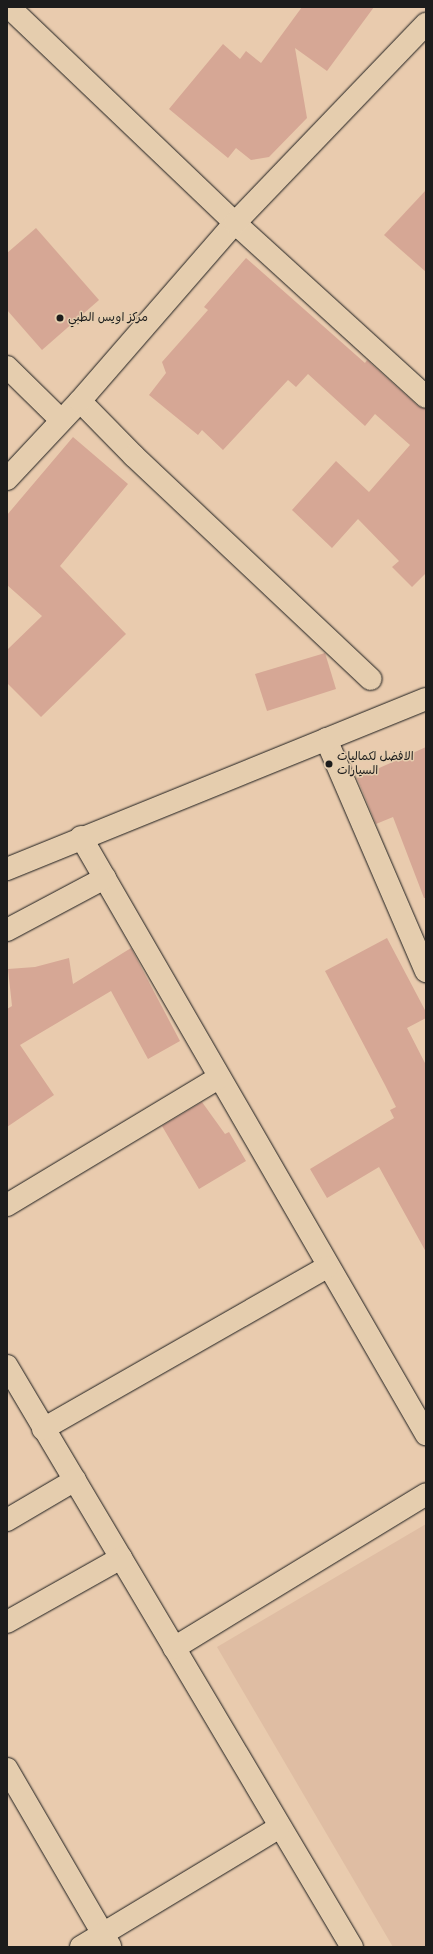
<!DOCTYPE html>
<html>
<head>
<meta charset="utf-8">
<style>
  body { margin:0 }
  #map { position:relative; width:433px; height:1954px; overflow:hidden; background:#e9cbae; font-family:"Balsamiq Sans","Playpen Sans Arabic",sans-serif }
  div>[style] { position:absolute }
  .built>* { inset:0; background:#dfbda3 }
  .building>* { inset:0; background:#d6a795 }
  .roads { filter:drop-shadow(0 0 1px #1c1c1c) drop-shadow(0 0 1px #1c1c1c) }
  .minor>* { height:22px; margin:-11px; padding:0 11px; transform-origin:11px; border-radius:11px; background:#e5cdae }
  .dots>* { width:11px; height:11px; translate:-50% -50%; box-sizing:border-box; border:2px solid #e5cdae; border-radius:50% }
  span { translate:-50% -50%; white-space:nowrap; text-align:center; line-height:1.15; -webkit-text-stroke:3px #e5cdae; paint-order:stroke }
  .poi-label { font-size:12px; color:#1c1c1c }
  .left { translate:0 -50%; text-align:left }
  .frame { position:absolute; inset:0; border:8px solid #1c1c1c; pointer-events:none }
</style>
</head>
<body>
<div id="map">
  <div class="built">
    <i style="clip-path:polygon(426px 1524px,426px 1947px,393px 1947px,217px 1647px)"></i>
  </div>
  <div class="building">
    <i style="clip-path:polygon(302px 7px,374px 7px,327px 71px,295px 48px,307px 118px,269px 157px,251px 160px,236px 148px,228px 158px,169px 109px,223px 44px,240px 59px,246px 51px,261px 63px)"></i>
    <i style="clip-path:polygon(426px 190px,426px 272px,384px 235px)"></i>
    <i style="clip-path:polygon(36px 228px,99px 300px,42px 350px,7px 310px,7px 253px)"></i>
    <i style="clip-path:polygon(246px 258px,365px 363px,367px 360px,418px 406px,426px 409px,426px 573px,412px 587px,392px 567px,399px 561px,358px 519px,332px 548px,292px 510px,336px 461px,369px 492px,410px 445px,375px 414px,365px 426px,308px 374px,296px 387px,288px 380px,223px 450px,202px 430px,198px 435px,149px 395px,166px 373px,162px 362px,208px 310px,204px 307px)"></i>
    <i style="clip-path:polygon(73px 437px,128px 484px,60px 566px,126px 634px,41px 717px,7px 683px,7px 650px,42px 616px,7px 585px,7px 515px)"></i>
    <i style="clip-path:polygon(325px 653px,336px 689px,267px 711px,255px 674px)"></i>
    <i style="clip-path:polygon(426px 747px,426px 898px,424px 898px,393px 817px,376px 824px,357px 778px)"></i>
    <i style="clip-path:polygon(387px 938px,426px 1012px,426px 1018px,407px 1028px,426px 1065px,426px 1252px,379px 1167px,327px 1198px,310px 1169px,394px 1118px,390px 1110px,396px 1107px,385px 1085px,325px 971px)"></i>
    <i style="clip-path:polygon(131px 948px,180px 1041px,148px 1059px,111px 991px,20px 1045px,54px 1095px,7px 1127px,7px 1009px,12px 1006px,8px 969px,35px 967px,69px 958px,73px 984px)"></i>
    <i style="clip-path:polygon(202px 1102px,225px 1134px,229px 1132px,246px 1161px,199px 1189px,162px 1126px)"></i>
  </div>
  <div class="roads">
    <div class="minor">
      <i style="left:9px;top:7px;width:313px;rotate:43.7deg"></i>
      <i style="left:235px;top:223px;width:258px;rotate:42.3deg"></i>
      <i style="left:7px;top:367px;width:76px;rotate:44.5deg"></i>
      <i style="left:80px;top:401px;width:77px;rotate:45.5deg"></i>
      <i style="left:134px;top:456px;width:325px;rotate:43.3deg"></i>
      <i style="left:7px;top:479px;width:107px;rotate:-46.9deg"></i>
      <i style="left:80px;top:401px;width:236px;rotate:-49deg"></i>
      <i style="left:235px;top:223px;width:276px;rotate:-46.2deg"></i>
      <i style="left:326px;top:739px;width:253px;rotate:66.7deg"></i>
      <i style="left:81px;top:837px;width:690px;rotate:59.98deg"></i>
      <i style="left:7px;top:869px;width:452px;rotate:-22.1deg"></i>
      <i style="left:7px;top:930px;width:111px;rotate:-28deg"></i>
      <i style="left:7px;top:1205px;width:246px;rotate:-31deg"></i>
      <i style="left:7px;top:1366px;width:676px;rotate:59.3deg"></i>
      <i style="left:43px;top:1429px;width:327px;rotate:-29.7deg"></i>
      <i style="left:7px;top:1520px;width:79px;rotate:-30.5deg"></i>
      <i style="left:7px;top:1622px;width:131px;rotate:-29.3deg"></i>
      <i style="left:174px;top:1648px;width:295px;rotate:-31.4deg"></i>
      <i style="left:7px;top:1769px;width:205px;rotate:59.8deg"></i>
      <i style="left:81px;top:1947px;width:230px;rotate:-31.1deg"></i>
    </div>
  </div>
  <div class="dots">
    <i style="left:60px;top:318px;background:#1c1c1c"></i>
    <i style="left:329px;top:764px;background:#1c1c1c"></i>
  </div>
  <div class="poi-label">
    <span class="left" style="left:68px;top:318px">مركز اويس الطبي</span>
    <span class="left" style="left:337px;top:764px">الافضل لكماليات<br>السيارات</span>
  </div>
  <div class="frame"></div>
</div>
</body>
</html>
